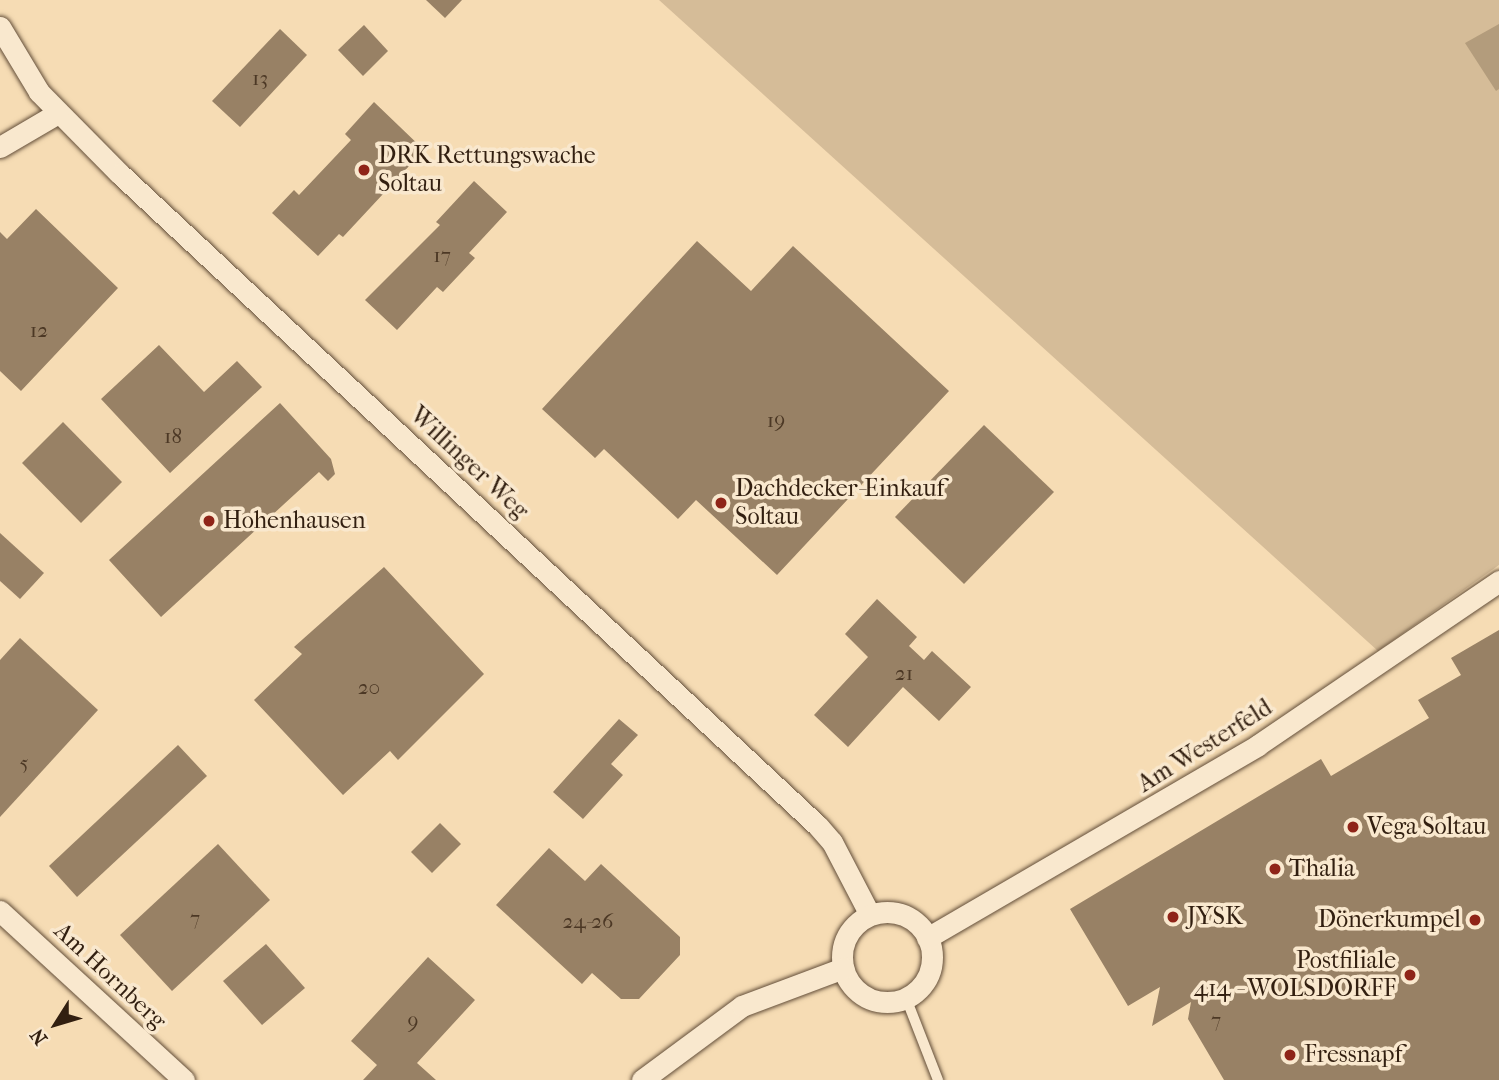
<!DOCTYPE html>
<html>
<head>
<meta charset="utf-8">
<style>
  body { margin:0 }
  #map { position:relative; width:1499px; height:1080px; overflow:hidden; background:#f6dcb4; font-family:"IM FELL French Canon",serif }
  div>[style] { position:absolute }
  .green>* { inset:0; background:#d5bc98 }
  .water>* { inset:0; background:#b39c7c }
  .building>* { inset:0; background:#988165 }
  .roads { filter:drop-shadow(0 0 2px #634e39) drop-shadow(0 0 2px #634e39) }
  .service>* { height:10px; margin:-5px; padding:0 5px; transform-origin:5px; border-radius:5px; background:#f9e8ce }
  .minor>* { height:21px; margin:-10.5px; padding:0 10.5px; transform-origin:10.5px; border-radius:10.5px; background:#f9e8ce }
  .minor>.ring { margin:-10.5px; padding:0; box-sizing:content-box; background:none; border:21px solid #f9e8ce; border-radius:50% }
  .dots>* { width:19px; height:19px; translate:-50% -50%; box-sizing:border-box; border:4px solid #f9e8ce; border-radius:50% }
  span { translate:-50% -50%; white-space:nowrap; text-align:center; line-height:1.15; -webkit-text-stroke:7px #f9e8ce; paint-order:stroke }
  .number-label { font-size:21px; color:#4c3825 }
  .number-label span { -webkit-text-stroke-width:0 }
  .poi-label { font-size:24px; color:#321f10 }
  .left { translate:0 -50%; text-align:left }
  .right { translate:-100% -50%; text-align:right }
  .street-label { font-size:24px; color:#321f10 }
  .north { position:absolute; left:21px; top:989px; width:70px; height:70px; -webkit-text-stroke:5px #f9e8ce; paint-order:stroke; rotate:233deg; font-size:19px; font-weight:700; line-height:28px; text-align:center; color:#321f10 }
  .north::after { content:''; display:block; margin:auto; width:24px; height:32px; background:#321f10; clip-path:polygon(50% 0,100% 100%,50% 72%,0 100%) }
</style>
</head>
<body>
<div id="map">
  <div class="green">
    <i style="clip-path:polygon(659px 0,1499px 0,1499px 565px,1378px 651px)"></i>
  </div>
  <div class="water">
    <i style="clip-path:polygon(1499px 24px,1499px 89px,1496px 91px,1465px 43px)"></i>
  </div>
  <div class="building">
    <i style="clip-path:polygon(426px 0,462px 0,445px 18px)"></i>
    <i style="clip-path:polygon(364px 25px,388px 51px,363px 76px,338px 50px)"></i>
    <i style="clip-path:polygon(280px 29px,307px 55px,240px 127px,212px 101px)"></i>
    <i style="clip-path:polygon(374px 102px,424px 150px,343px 237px,339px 234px,318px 256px,272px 213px,294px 190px,299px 195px,351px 140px,345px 134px)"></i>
    <i style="clip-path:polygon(474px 181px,507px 212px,469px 253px,475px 258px,443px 292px,437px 287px,397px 330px,365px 300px,440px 225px,436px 222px)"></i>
    <i style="clip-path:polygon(36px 209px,118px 288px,21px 391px,0 371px,0 232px,7px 239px)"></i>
    <i style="clip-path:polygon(697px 241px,751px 291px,793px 246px,949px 391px,777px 575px,696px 500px,678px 519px,604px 449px,595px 458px,542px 409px)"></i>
    <i style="clip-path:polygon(159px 345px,204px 392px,237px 361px,262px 387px,170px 473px,101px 399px)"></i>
    <i style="clip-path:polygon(280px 403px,331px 459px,335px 474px,328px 481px,319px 472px,161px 617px,109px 560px)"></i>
    <i style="clip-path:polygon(63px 422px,122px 482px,81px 523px,22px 463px)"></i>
    <i style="clip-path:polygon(984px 425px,1054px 492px,964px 584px,895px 517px)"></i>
    <i style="clip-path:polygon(0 533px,44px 573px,20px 599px,0 581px)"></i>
    <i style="clip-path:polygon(384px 567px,484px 674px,398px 760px,390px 751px,343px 795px,254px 700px,302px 654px,294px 647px)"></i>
    <i style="clip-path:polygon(877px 599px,917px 637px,909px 646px,924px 660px,932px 651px,971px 687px,939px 721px,903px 687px,848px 747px,814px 715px,868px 657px,845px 634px)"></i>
    <i style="clip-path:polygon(1499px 630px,1499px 1080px,1224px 1080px,1188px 1019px,1191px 1002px,1152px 1026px,1160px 987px,1128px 1006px,1070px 909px,1321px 759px,1331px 776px,1429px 718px,1418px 700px,1461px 675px,1451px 658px)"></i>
    <i style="clip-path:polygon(20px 638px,98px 710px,0 817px,0 660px)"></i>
    <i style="clip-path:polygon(619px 719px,638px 735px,611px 764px,623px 775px,583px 819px,553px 792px)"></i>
    <i style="clip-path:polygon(178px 745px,207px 776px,77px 897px,49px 866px)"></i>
    <i style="clip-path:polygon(440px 823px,461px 844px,432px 873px,411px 852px)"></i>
    <i style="clip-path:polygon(218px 844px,270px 900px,172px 991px,120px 935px)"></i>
    <i style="clip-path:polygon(549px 848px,585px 881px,601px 864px,680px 937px,680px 955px,639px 999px,621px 999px,592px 973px,582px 984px,496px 905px)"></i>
    <i style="clip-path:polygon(266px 944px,305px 988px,262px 1025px,223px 981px)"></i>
    <i style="clip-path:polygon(428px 957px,475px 1000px,417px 1063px,436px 1080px,363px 1080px,377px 1065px,351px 1041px)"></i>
  </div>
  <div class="roads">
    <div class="service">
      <i style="left:906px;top:998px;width:88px;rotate:68.7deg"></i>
    </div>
    <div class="minor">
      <i style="left:0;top:27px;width:76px;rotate:59deg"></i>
      <i style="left:39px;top:92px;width:115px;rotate:45.4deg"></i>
      <i style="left:120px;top:174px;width:955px;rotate:43.05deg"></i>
      <i style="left:818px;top:826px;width:21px;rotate:49deg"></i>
      <i style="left:832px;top:842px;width:82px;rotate:62.5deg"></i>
      <i style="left:0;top:147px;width:67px;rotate:-30.4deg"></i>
      <i style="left:0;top:911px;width:250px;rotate:42.6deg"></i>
      <i class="ring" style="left:842px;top:912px;width:69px;height:69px"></i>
      <i style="left:927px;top:938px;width:383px;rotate:-30.2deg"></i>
      <i style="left:1258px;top:745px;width:292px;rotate:-34.2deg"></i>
      <i style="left:642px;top:1080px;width:124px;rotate:-36.5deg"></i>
      <i style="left:742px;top:1006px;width:108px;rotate:-20.6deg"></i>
    </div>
  </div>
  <div class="dots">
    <i style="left:364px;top:170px;background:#8f2418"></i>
    <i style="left:721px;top:503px;background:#8f2418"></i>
    <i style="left:209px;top:521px;background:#8f2418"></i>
    <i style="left:1353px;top:827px;background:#8f2418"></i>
    <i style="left:1275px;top:869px;background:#8f2418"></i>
    <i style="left:1173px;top:917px;background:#8f2418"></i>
    <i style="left:1475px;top:920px;background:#8f2418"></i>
    <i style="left:1410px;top:975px;background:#8f2418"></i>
    <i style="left:1290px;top:1055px;background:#8f2418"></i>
  </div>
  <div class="number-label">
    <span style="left:260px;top:78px">13</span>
    <span style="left:442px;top:255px">17</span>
    <span style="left:39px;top:330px">12</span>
    <span style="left:776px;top:420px">19</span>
    <span style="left:173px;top:436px">18</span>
    <span style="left:904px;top:673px">21</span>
    <span style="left:369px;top:687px">20</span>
    <span style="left:24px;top:763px">5</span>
    <span style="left:195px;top:918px">7</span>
    <span style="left:588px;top:921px">24-26</span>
    <span style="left:1216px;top:1020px">7</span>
    <span style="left:413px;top:1021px">9</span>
  </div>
  <div class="poi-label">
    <span class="left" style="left:378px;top:170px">DRK Rettungswache<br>Soltau</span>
    <span class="left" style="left:735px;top:503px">Dachdecker-Einkauf<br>Soltau</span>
    <span class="left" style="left:223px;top:521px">Hohenhausen</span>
    <span class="left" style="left:1367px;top:827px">Vega Soltau</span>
    <span class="left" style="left:1289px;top:869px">Thalia</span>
    <span class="left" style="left:1187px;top:917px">JYSK</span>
    <span class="right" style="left:1461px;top:920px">Dönerkumpel</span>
    <span class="right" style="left:1396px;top:975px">Postfiliale<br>414 - WOLSDORFF</span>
    <span class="left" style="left:1304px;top:1055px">Fressnapf</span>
  </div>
  <div class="street-label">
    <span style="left:469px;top:463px;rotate:43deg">Willinger Weg</span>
    <span style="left:1205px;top:746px;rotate:-32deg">Am Westerfeld</span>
    <span style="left:110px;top:976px;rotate:43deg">Am Hornberg</span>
  </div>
  <div class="north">N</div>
</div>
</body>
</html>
